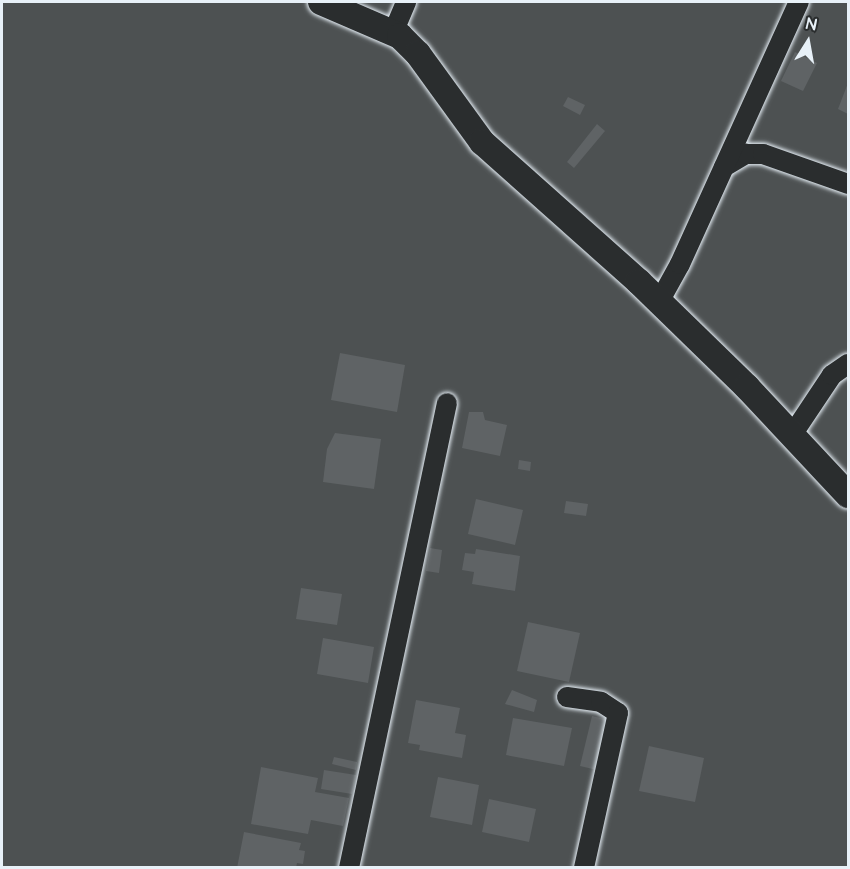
<!DOCTYPE html>
<html>
<head>
<meta charset="utf-8">
<style>
  body { margin:0 }
  #map { position:relative; width:850px; height:869px; overflow:hidden; background:#35393a; font-family:"Architects Daughter",sans-serif }
  div>[style] { position:absolute }
  .green>* { inset:0; background:#4d5152 }
  .building>* { inset:0; background:#5f6365 }
  .roads { filter:drop-shadow(0 0 2px #e8f1f8) drop-shadow(0 0 2px #e8f1f8) }
  .minor>* { height:20px; margin:-10px; padding:0 10px; transform-origin:10px; border-radius:10px; background:#2a2d2e }
  .tertiary>* { height:26px; margin:-13px; padding:0 13px; transform-origin:13px; border-radius:13px; background:#2a2d2e }
  span { translate:-50% -50%; white-space:nowrap; text-align:center; line-height:1.15; -webkit-text-stroke:6px #2a2d2e; paint-order:stroke }
  .frame { position:absolute; inset:0; border:3px solid #e8f1f8; pointer-events:none }
  .north { position:absolute; left:778px; top:12px; width:60px; height:60px; -webkit-text-stroke:4px #2a2d2e; paint-order:stroke; rotate:11deg; font-size:16px; font-weight:700; line-height:24px; text-align:center; color:#e8f1f8 }
  .north::after { content:''; display:block; margin:auto; width:21px; height:27px; background:#e8f1f8; clip-path:polygon(50% 0,100% 100%,50% 72%,0 100%) }
</style>
</head>
<body>
<div id="map">
  <div class="green">
    <i style="clip-path:polygon(2px 2px,848px 2px,848px 867px,2px 867px)"></i>
  </div>
  <div class="building">
    <i style="clip-path:polygon(795px 52px,817px 63px,803px 91px,781px 81px)"></i>
    <i style="clip-path:polygon(848px 83px,848px 114px,838px 109px)"></i>
    <i style="clip-path:polygon(568px 97px,585px 105px,580px 115px,563px 106px)"></i>
    <i style="clip-path:polygon(597px 124px,605px 131px,574px 168px,567px 162px)"></i>
    <i style="clip-path:polygon(340px 353px,405px 365px,397px 412px,331px 400px)"></i>
    <i style="clip-path:polygon(469px 412px,483px 412px,485px 420px,507px 425px,500px 456px,462px 448px)"></i>
    <i style="clip-path:polygon(335px 433px,381px 439px,374px 489px,323px 482px,327px 449px)"></i>
    <i style="clip-path:polygon(519px 460px,531px 462px,530px 471px,518px 469px)"></i>
    <i style="clip-path:polygon(476px 499px,523px 510px,515px 545px,468px 534px)"></i>
    <i style="clip-path:polygon(566px 501px,588px 504px,586px 516px,564px 513px)"></i>
    <i style="clip-path:polygon(430px 548px,442px 550px,439px 573px,426px 571px)"></i>
    <i style="clip-path:polygon(476px 549px,520px 556px,515px 591px,472px 584px,474px 572px,462px 570px,465px 553px,475px 554px)"></i>
    <i style="clip-path:polygon(301px 588px,342px 594px,337px 625px,296px 619px)"></i>
    <i style="clip-path:polygon(528px 622px,580px 633px,569px 682px,517px 671px)"></i>
    <i style="clip-path:polygon(323px 638px,374px 647px,368px 683px,317px 674px)"></i>
    <i style="clip-path:polygon(512px 690px,537px 700px,534px 712px,505px 704px)"></i>
    <i style="clip-path:polygon(416px 700px,460px 708px,455px 733px,466px 735px,462px 758px,419px 750px,420px 745px,408px 743px)"></i>
    <i style="clip-path:polygon(592px 716px,609px 720px,597px 770px,580px 766px)"></i>
    <i style="clip-path:polygon(513px 718px,572px 728px,564px 766px,506px 755px)"></i>
    <i style="clip-path:polygon(649px 746px,704px 758px,695px 802px,639px 791px)"></i>
    <i style="clip-path:polygon(334px 757px,357px 762px,356px 770px,332px 764px)"></i>
    <i style="clip-path:polygon(261px 767px,318px 778px,315px 792px,349px 798px,343px 826px,311px 820px,308px 834px,251px 824px)"></i>
    <i style="clip-path:polygon(324px 770px,356px 775px,352px 794px,321px 789px)"></i>
    <i style="clip-path:polygon(438px 777px,479px 785px,472px 825px,430px 817px)"></i>
    <i style="clip-path:polygon(489px 799px,536px 809px,529px 842px,482px 832px)"></i>
    <i style="clip-path:polygon(244px 832px,301px 843px,299px 850px,305px 851px,303px 864px,297px 863px,296px 868px,237px 868px)"></i>
  </div>
  <div class="roads">
    <div class="minor">
      <i style="left:393px;top:33px;width:34px;rotate:-67deg"></i>
      <i style="left:724px;top:167px;width:26px;rotate:-31deg"></i>
      <i style="left:746px;top:154px;width:17px"></i>
      <i style="left:763px;top:154px;width:90px;rotate:19.4deg"></i>
      <i style="left:659px;top:302px;width:43px;rotate:-61.1deg"></i>
      <i style="left:680px;top:264px;width:288px;rotate:-65.6deg"></i>
      <i style="left:792px;top:435px;width:72px;rotate:-56.3deg"></i>
      <i style="left:832px;top:375px;width:19px;rotate:-35deg"></i>
      <i style="left:567px;top:697px;width:34px;rotate:8deg"></i>
      <i style="left:601px;top:702px;width:20px;rotate:33deg"></i>
      <i style="left:618px;top:713px;width:159px;rotate:102.4deg"></i>
      <i style="left:349px;top:868px;width:475px;rotate:-78.1deg"></i>
    </div>
    <div class="tertiary">
      <i style="left:321px;top:2px;width:86px;rotate:23.3deg"></i>
      <i style="left:400px;top:36px;width:25px;rotate:45deg"></i>
      <i style="left:418px;top:54px;width:109px;rotate:54deg"></i>
      <i style="left:482px;top:142px;width:210px;rotate:41.7deg"></i>
      <i style="left:639px;top:282px;width:151px;rotate:44.2deg"></i>
      <i style="left:747px;top:387px;width:148px;rotate:46.9deg"></i>
    </div>
  </div>
  <div class="frame"></div>
  <div class="north">N</div>
</div>
</body>
</html>
